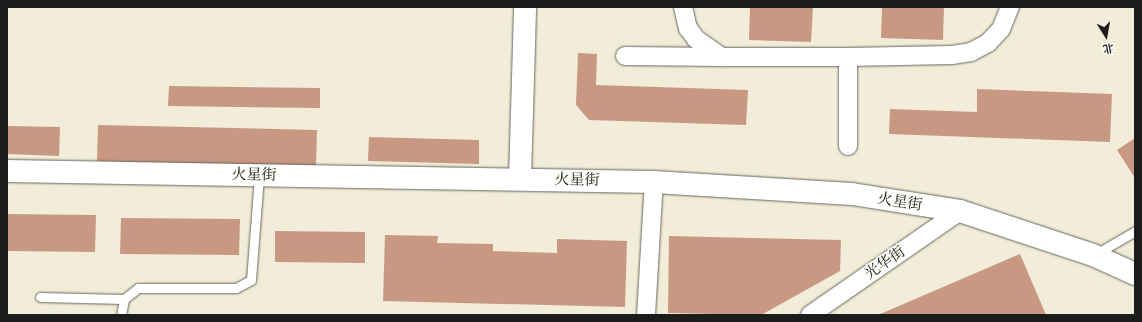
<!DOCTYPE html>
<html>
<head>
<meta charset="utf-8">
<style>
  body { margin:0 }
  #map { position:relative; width:1142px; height:322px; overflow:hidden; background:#f1edd8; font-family:Cardo,"Noto Serif SC",serif }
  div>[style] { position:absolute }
  .building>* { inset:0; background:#c99883 }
  .roads { filter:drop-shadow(0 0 1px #67655e) drop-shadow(0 0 1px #67655e) }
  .service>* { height:9px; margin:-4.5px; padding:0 4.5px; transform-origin:4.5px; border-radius:4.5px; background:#fff }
  .minor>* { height:18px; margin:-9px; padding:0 9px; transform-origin:9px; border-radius:9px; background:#fff }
  .tertiary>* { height:22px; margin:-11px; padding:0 11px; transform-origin:11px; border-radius:11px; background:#fff }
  span { translate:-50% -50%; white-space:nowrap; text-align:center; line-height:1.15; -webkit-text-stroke:3px #fdfcf7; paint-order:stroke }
  .street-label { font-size:15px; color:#1c1c1c }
  .frame { position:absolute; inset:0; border:8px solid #1c1c1c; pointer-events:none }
  .north { position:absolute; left:1086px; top:16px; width:40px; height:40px; -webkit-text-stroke:3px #fdfcf7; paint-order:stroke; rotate:169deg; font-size:11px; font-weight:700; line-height:16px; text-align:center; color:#1c1c1c }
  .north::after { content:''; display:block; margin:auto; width:14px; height:18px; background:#1c1c1c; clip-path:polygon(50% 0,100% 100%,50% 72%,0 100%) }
</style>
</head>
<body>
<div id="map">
  <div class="building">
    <i style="clip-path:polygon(750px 7px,813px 7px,811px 42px,749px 40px)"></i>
    <i style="clip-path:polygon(882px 7px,944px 7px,943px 40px,881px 38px)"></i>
    <i style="clip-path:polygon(578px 53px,597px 54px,596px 85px,748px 90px,746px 125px,589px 120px,576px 105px)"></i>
    <i style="clip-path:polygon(169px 86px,320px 88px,320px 108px,168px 106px)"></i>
    <i style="clip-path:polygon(977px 89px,1112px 94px,1110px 142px,889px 134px,890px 109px,977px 112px)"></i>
    <i style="clip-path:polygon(98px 125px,317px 130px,316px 166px,97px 161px)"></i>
    <i style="clip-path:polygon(7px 126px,60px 127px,59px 156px,7px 154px)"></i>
    <i style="clip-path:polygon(369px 137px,479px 140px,479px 164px,368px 161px)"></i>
    <i style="clip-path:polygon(1135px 138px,1135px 178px,1117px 150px)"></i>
    <i style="clip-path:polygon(7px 214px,96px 215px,95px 252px,7px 251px)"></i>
    <i style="clip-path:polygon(121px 218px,240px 219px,239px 255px,120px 254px)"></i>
    <i style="clip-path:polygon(275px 231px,365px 232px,365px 263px,275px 262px)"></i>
    <i style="clip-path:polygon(385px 235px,438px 236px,437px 243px,493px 244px,493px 251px,557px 253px,557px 239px,627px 241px,625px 307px,383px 301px)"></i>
    <i style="clip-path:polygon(669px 236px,841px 240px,840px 271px,761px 315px,668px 313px)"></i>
    <i style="clip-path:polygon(1020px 254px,1046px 315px,878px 315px)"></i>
  </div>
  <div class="roads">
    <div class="service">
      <i style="left:1094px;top:255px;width:48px;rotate:-30.3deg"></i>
      <i style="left:40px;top:297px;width:84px;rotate:1.4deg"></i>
      <i style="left:121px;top:315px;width:16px;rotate:-79deg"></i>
      <i style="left:124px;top:299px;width:18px;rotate:-38deg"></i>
      <i style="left:138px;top:288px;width:98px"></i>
      <i style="left:236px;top:288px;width:17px;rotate:-28deg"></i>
      <i style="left:251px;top:280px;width:105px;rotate:-85.6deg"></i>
    </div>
    <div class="minor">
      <i style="left:683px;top:7px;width:22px;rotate:77deg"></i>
      <i style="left:688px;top:28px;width:14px;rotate:54deg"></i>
      <i style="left:696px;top:39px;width:32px;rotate:35deg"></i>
      <i style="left:722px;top:57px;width:126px"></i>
      <i style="left:848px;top:57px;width:104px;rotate:-1.1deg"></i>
      <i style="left:952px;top:55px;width:19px;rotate:-9deg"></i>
      <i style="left:971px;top:52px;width:19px;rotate:-28deg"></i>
      <i style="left:988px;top:43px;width:19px;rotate:-47deg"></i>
      <i style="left:1001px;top:29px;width:24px;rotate:-68deg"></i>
      <i style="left:625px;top:56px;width:96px;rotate:0.6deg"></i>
      <i style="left:848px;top:146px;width:89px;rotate:-90deg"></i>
      <i style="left:646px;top:315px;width:133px;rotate:-86.6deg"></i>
      <i style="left:810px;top:315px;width:183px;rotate:-34.7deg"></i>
    </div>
    <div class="tertiary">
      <i style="left:7px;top:171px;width:647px;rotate:0.97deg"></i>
      <i style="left:654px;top:182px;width:198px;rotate:3.5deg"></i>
      <i style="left:852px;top:194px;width:109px;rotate:8.9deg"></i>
      <i style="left:960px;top:211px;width:140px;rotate:18.3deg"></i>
      <i style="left:1093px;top:255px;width:46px;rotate:24.3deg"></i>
      <i style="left:520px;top:179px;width:172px;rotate:-88.3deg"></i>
    </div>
  </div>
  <div class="street-label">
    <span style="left:254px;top:175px;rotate:1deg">火星街</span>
    <span style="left:577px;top:180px;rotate:1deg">火星街</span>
    <span style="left:900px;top:202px;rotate:9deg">火星街</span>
    <span style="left:885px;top:263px;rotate:-35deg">光华街</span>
  </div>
  <div class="frame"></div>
  <div class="north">北</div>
</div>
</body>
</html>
